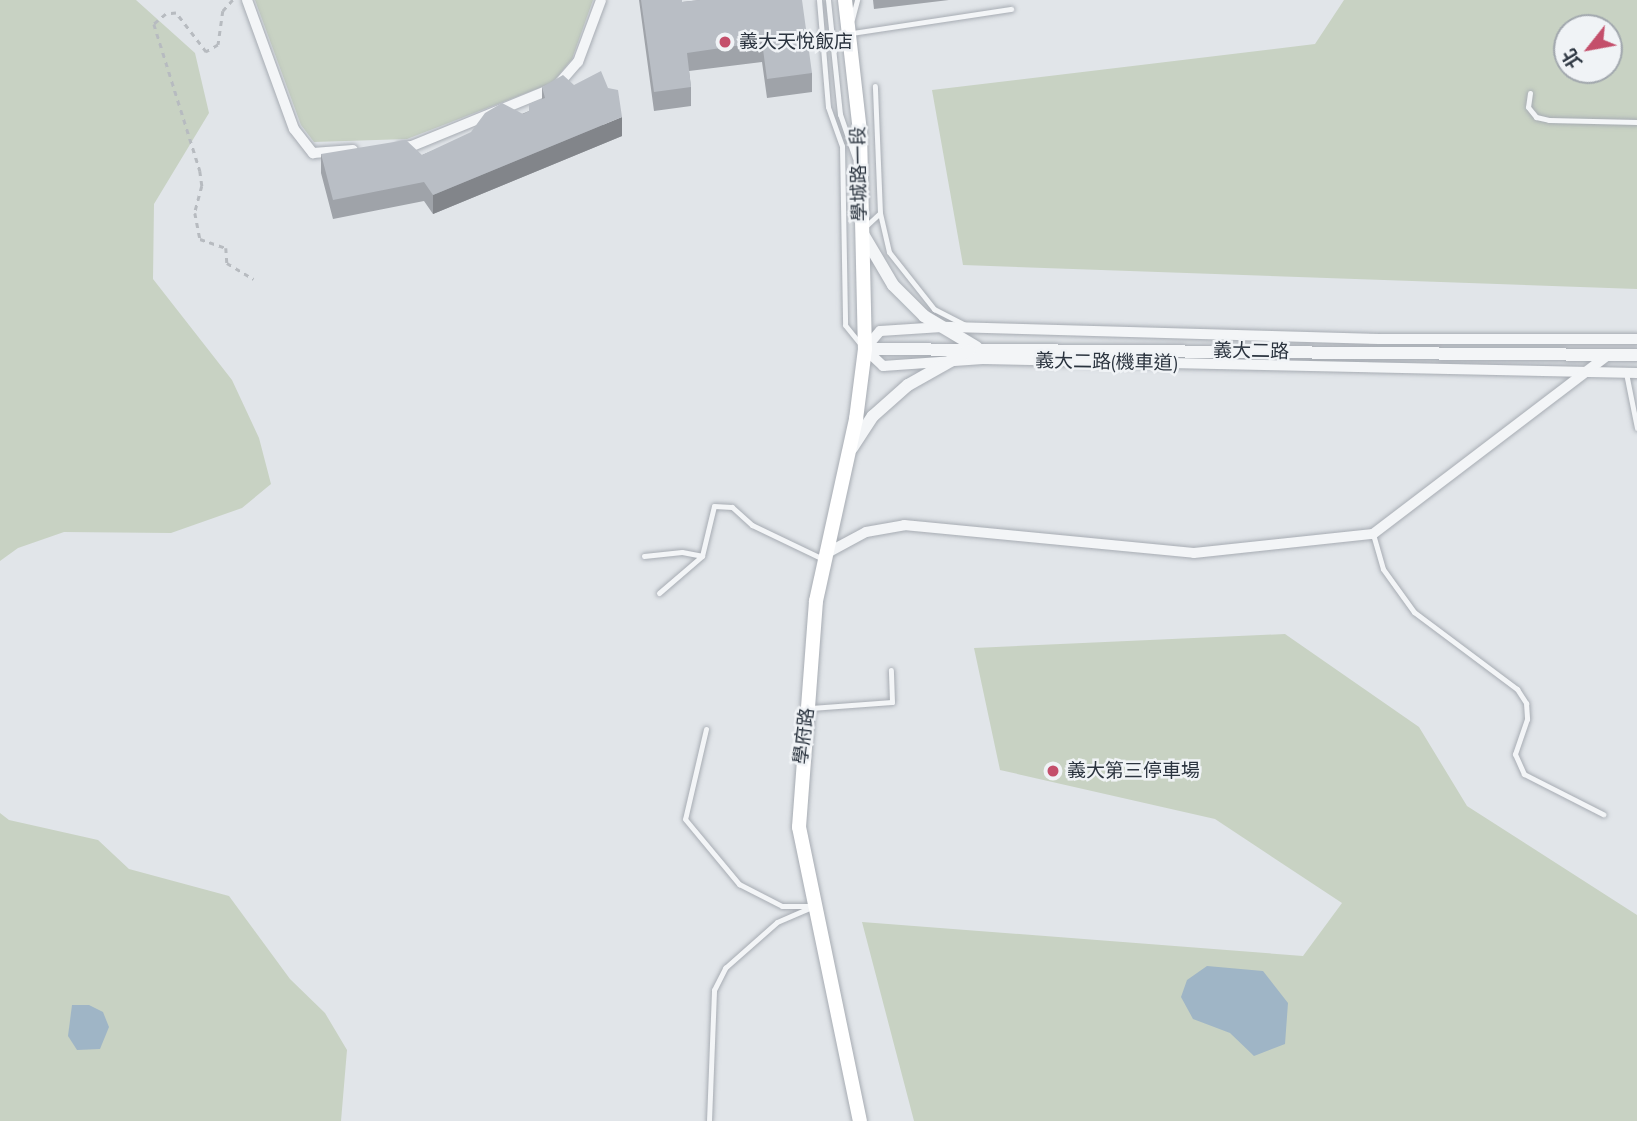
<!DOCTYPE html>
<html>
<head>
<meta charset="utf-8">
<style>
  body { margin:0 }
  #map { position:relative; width:1637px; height:1121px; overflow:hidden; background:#e1e5e9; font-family:"PT Sans Narrow","Noto Sans TC",sans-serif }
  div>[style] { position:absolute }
  .green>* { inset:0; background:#c8d2c3 }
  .water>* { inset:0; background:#9fb5c6 }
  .path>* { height:2.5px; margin-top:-1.25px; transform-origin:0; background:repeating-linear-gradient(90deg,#b7bbc0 0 5px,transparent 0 10px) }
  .roads { filter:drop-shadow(0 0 2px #a7acb3) drop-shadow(0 0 2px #a7acb3) }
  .service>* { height:5px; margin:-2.5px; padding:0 2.5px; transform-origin:2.5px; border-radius:2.5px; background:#f3f5f7 }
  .minor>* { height:10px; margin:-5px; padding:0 5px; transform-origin:5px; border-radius:5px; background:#f3f5f7 }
  .tertiary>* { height:12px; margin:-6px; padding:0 6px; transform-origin:6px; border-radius:6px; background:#f3f5f7 }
  .secondary>* { height:14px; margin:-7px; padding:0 7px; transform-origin:7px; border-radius:7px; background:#fff }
  .wall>* { inset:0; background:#9fa3a9 }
  .shaded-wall>* { inset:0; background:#82858a }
  .building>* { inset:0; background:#b9bec5 }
  .dots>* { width:19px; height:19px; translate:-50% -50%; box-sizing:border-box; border:4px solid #f0f3f6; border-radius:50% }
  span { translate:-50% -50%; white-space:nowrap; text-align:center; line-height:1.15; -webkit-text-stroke:5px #f0f3f6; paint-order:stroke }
  .poi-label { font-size:19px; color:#2b343f }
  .left { translate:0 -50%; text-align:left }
  .street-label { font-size:19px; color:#2b343f }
  .north { position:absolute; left:1553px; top:14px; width:70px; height:70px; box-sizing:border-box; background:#f0f3f6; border:2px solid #a1a7ad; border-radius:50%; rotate:239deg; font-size:19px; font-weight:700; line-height:28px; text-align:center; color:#2b343f }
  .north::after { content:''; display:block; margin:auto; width:24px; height:32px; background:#c44f6b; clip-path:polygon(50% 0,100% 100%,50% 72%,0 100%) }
</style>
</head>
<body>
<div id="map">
  <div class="green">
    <i style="clip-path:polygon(0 0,136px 0,195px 53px,209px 113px,154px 204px,153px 279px,232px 380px,259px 438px,271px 484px,242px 508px,171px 533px,64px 532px,18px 548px,0 561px)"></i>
    <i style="clip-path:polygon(255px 0,593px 0,572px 59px,552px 83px,407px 139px,314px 142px,301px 125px)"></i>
    <i style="clip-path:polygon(evenodd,1344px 0,1637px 0,1637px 289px,963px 265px,932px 90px,1315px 44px,1344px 0,1567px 28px,1609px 28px,1609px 70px,1567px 70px,1567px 28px)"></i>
    <i style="clip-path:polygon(1285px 634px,1419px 727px,1467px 806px,1637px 915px,1637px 1121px,914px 1121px,862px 922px,1303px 956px,1342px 903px,1215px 819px,1000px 770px,974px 648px)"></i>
    <i style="clip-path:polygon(0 813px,9px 820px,98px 840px,129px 869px,229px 896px,290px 979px,325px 1013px,347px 1050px,341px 1121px,0 1121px)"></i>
  </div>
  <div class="water">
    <i style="clip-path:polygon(1207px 966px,1263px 971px,1288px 1003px,1285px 1044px,1254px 1056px,1230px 1033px,1193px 1019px,1181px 997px,1187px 980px)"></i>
    <i style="clip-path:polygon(72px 1005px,89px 1005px,103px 1012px,109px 1027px,100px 1049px,77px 1050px,68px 1036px)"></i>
  </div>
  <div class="path">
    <i style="left:233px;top:0;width:15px;rotate:132deg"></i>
    <i style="left:223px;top:11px;width:34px;rotate:98deg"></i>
    <i style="left:218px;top:45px;width:14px;rotate:150deg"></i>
    <i style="left:206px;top:52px;width:49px;rotate:-127.6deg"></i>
    <i style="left:176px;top:13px;width:10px;rotate:174deg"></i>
    <i style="left:166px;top:14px;width:16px;rotate:140deg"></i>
    <i style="left:154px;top:24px;width:154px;rotate:72.6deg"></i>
    <i style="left:200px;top:171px;width:15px;rotate:82deg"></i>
    <i style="left:202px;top:186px;width:28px;rotate:105deg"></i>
    <i style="left:195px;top:213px;width:26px;rotate:79deg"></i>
    <i style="left:200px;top:239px;width:28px;rotate:19deg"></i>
    <i style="left:226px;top:248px;width:15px;rotate:86deg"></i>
    <i style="left:227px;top:263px;width:31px;rotate:31deg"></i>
  </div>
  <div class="roads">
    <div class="service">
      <i style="left:819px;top:0;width:107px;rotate:85.2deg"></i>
      <i style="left:828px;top:107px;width:41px;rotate:70.3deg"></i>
      <i style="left:842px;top:146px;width:179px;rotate:89deg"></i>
      <i style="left:845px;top:325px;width:26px;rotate:51deg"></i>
      <i style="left:828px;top:0;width:115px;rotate:84deg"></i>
      <i style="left:840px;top:114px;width:46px;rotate:71.2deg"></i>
      <i style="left:852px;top:19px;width:20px;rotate:-75deg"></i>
      <i style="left:852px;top:33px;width:161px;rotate:-8.6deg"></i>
      <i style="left:1530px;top:93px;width:14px;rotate:98deg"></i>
      <i style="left:1528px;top:107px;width:13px;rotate:51deg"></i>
      <i style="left:1536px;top:117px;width:13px;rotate:13deg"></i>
      <i style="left:1549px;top:120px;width:88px;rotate:1.3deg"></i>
      <i style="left:880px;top:213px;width:40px;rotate:77deg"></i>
      <i style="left:889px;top:252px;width:73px;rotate:51.7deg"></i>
      <i style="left:934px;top:309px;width:35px;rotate:27deg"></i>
      <i style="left:866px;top:226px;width:19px;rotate:-43deg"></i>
      <i style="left:880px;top:213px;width:127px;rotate:-92.3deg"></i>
      <i style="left:1626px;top:373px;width:56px;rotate:78.7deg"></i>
      <i style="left:1373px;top:534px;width:36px;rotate:74deg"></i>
      <i style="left:1383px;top:569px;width:53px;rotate:54.2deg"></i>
      <i style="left:1414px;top:612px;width:129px;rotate:36.8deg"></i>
      <i style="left:1517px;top:689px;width:17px;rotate:57deg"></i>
      <i style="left:1526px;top:703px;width:16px;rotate:86deg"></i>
      <i style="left:1527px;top:719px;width:37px;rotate:109deg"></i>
      <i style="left:1515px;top:754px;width:22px;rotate:66deg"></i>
      <i style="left:1524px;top:774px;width:89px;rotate:26.9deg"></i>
      <i style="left:644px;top:556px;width:38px;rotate:-6deg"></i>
      <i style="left:682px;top:552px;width:20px;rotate:11deg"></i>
      <i style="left:702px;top:556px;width:51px;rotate:-76.5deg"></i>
      <i style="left:714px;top:506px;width:18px;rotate:3deg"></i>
      <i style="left:732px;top:507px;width:27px;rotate:42deg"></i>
      <i style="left:752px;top:525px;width:81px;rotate:25.6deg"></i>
      <i style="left:659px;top:593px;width:57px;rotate:-40.7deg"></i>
      <i style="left:811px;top:708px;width:81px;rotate:-4.2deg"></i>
      <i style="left:892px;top:702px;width:32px;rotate:-92deg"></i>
      <i style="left:706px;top:729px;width:92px;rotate:103.1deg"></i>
      <i style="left:685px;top:819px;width:85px;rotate:50.3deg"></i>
      <i style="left:739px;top:884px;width:48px;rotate:27.1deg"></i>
      <i style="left:782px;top:906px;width:29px"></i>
      <i style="left:709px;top:1121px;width:131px;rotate:-87.8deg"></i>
      <i style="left:714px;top:990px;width:25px;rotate:-63deg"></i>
      <i style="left:725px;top:968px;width:69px;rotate:-41.5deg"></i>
      <i style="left:777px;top:922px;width:40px;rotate:-23.4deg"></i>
    </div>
    <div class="minor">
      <i style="left:247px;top:0;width:137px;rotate:70deg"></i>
      <i style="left:294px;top:129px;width:31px;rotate:52deg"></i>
      <i style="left:313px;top:153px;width:40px;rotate:-4.3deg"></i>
      <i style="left:401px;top:147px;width:11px;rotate:-5deg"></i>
      <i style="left:412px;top:146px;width:156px;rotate:-22.3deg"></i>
      <i style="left:556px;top:87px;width:33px;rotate:-49deg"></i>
      <i style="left:578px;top:62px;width:66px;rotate:-69.6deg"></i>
      <i style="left:1637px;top:339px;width:258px;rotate:180deg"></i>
      <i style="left:1379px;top:339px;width:437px;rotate:-178.4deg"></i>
      <i style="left:942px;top:327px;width:62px;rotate:176.3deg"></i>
      <i style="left:880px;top:331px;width:23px;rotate:130deg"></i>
      <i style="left:865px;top:349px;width:25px;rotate:43deg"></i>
      <i style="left:883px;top:366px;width:100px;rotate:-4deg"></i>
      <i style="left:983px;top:359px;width:654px;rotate:1.23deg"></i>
      <i style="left:827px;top:553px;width:44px;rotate:-28.3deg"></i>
      <i style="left:866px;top:532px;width:39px;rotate:-10deg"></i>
      <i style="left:904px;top:525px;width:291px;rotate:5.5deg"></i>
      <i style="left:1194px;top:553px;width:180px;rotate:-6.1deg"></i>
      <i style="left:1373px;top:534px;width:295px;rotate:-37.3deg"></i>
    </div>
    <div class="tertiary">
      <i style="left:863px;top:234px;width:59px;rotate:59.5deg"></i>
      <i style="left:893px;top:285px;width:44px;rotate:45deg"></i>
      <i style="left:924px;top:316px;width:61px;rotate:30.8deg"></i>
      <i style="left:865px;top:349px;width:772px;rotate:0.45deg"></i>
      <i style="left:852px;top:448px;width:38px;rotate:-57deg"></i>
      <i style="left:873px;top:416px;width:47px;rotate:-41.5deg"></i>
      <i style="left:908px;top:385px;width:71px;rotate:-29.4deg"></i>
    </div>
    <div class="secondary">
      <i style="left:845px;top:0;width:133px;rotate:83.5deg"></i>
      <i style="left:860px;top:132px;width:217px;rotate:88.7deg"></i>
      <i style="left:865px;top:349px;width:71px;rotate:97.3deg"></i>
      <i style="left:856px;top:419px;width:186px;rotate:102.4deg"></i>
      <i style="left:816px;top:601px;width:227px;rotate:94.3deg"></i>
      <i style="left:799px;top:827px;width:300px;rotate:78.3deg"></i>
    </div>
  </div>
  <div class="wall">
    <i style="clip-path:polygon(639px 0,682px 0,682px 2px,700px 0,812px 73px,812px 92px,767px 98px,762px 62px,689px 71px,691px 87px,691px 106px,654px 111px)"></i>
    <i style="clip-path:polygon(873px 0,949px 0,874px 9px)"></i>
    <i style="clip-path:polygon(542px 87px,622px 136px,433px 214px,424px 201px,333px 219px,321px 173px,321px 154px,422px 155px,529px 111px,542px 99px)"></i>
  </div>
  <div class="shaded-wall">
    <i style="clip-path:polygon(622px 117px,622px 136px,433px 214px,433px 195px)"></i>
  </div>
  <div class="building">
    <i style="clip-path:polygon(641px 0,682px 0,682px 2px,700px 0,802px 0,812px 73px,767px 79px,762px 42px,687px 53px,691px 87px,654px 92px)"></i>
    <i style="clip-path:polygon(601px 71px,608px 88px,618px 90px,622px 117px,433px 195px,424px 182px,333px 200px,321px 154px,406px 140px,422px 155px,471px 132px,485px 113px,502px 103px,523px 114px,529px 111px,529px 104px,545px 98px,542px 87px,563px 75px,574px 85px)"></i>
  </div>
  <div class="dots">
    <i style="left:725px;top:42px;background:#c44f6b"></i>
    <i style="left:1053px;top:771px;background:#c44f6b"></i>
  </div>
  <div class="poi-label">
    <span class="left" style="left:739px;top:42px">義大天悅飯店</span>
    <span class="left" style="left:1067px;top:771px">義大第三停車場</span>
  </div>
  <div class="street-label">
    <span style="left:859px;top:174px;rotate:-91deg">學城路一段</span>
    <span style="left:1251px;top:351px;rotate:1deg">義大二路</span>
    <span style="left:1106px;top:362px;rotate:1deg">義大二路(機車道)</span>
    <span style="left:804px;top:736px;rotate:-83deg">學府路</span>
  </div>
  <div class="north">北</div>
</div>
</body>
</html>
